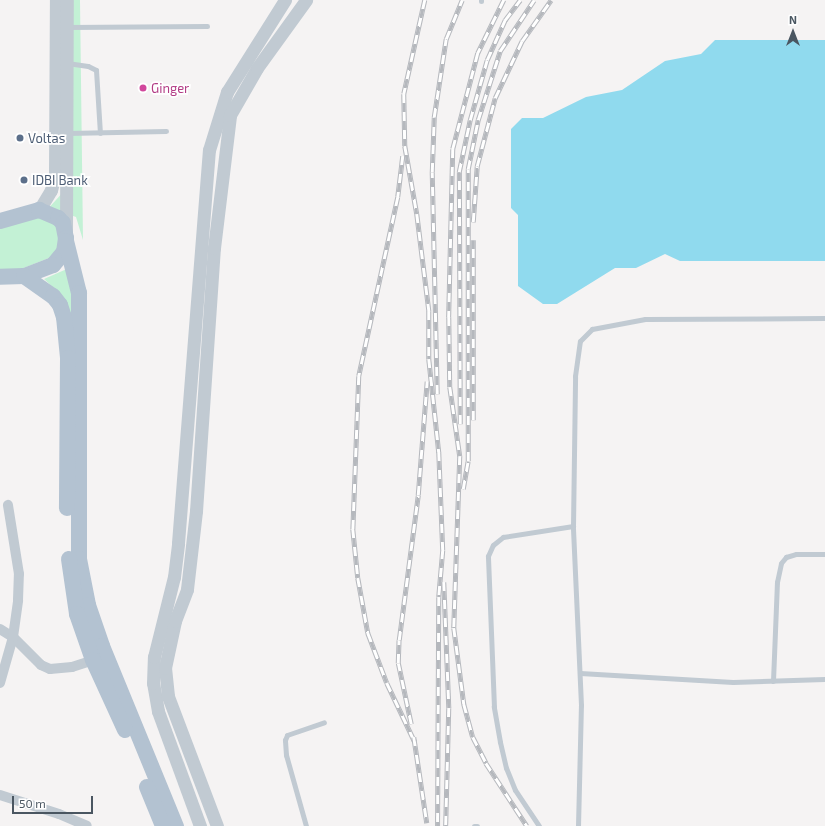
<!DOCTYPE html>
<html>
<head>
<meta charset="utf-8">
<style>
  body { margin:0 }
  #map { position:relative; width:825px; height:826px; overflow:hidden; background:#f5f3f3; font-family:"Exo 2",sans-serif }
  div>[style] { position:absolute }
  .green>* { inset:0; background:#c3f1d5 }
  .water>* { inset:0; background:#90daee }
  .service>* { height:5px; margin:-2.5px; padding:0 2.5px; transform-origin:2.5px; border-radius:2.5px; background:#c1cad2 }
  .minor>* { height:10px; margin:-5px; padding:0 5px; transform-origin:5px; border-radius:5px; background:#c1cad2 }
  .tertiary>* { height:13px; margin:-6.5px; padding:0 6.5px; transform-origin:6.5px; border-radius:6.5px; background:#c1cad2 }
  .primary>* { height:16px; margin:-8px; padding:0 8px; transform-origin:8px; border-radius:8px; background:#b3c2d1 }
  .rail>* { height:4.5px; margin-top:-2.25px; transform-origin:0; background:repeating-linear-gradient(90deg,#fff 0 9px,#b5b8bd 0 18px); box-sizing:border-box; border-block:1px solid #b5b8bd }
  .dots>* { width:11px; height:11px; translate:-50% -50%; box-sizing:border-box; border:2px solid #fff; border-radius:50% }
  span { translate:-50% -50%; white-space:nowrap; text-align:center; line-height:1.15; -webkit-text-stroke:3.5px #fff; paint-order:stroke }
  .hotel-label { font-size:13px; color:#b23c85 }
  .left { translate:0 -50%; text-align:left }
  .service-label { font-size:13px; color:#4e5e75 }
  .north { position:absolute; left:773px; top:12px; width:40px; height:40px; -webkit-text-stroke:3px #fff; paint-order:stroke; rotate:0deg; font-size:11px; font-weight:700; line-height:16px; text-align:center; color:#4a5661 }
  .north::after { content:''; display:block; margin:auto; width:14px; height:18px; background:#4a5661; clip-path:polygon(50% 0,100% 100%,50% 72%,0 100%) }
  .scale { position:absolute; left:12px; top:796px; width:81px; height:18px; box-sizing:border-box; border:2px solid #4a5661; border-top:0; padding-left:5px; font-size:12px; line-height:14px; white-space:nowrap; color:#4a5661; -webkit-text-stroke:3px #fff; paint-order:stroke }
</style>
</head>
<body>
<div id="map">
  <div class="green">
    <i style="clip-path:polygon(68px 0,80px 0,83px 240px,76px 217px,59px 211px,45px 212px,66px 189px)"></i>
    <i style="clip-path:polygon(28px 214px,59px 224px,59px 254px,21px 269px,0 269px,0 223px)"></i>
    <i style="clip-path:polygon(69px 268px,74px 288px,75px 347px,57px 291px,44px 279px)"></i>
  </div>
  <div class="water">
    <i style="clip-path:polygon(715px 40px,825px 40px,825px 261px,680px 261px,665px 254px,636px 268px,615px 268px,557px 304px,543px 304px,518px 286px,518px 215px,511px 208px,511px 129px,522px 118px,543px 118px,586px 97px,622px 90px,665px 61px,701px 54px)"></i>
  </div>
  <div class="service">
    <i style="left:481px;top:1px;width:1px;rotate:-90deg"></i>
    <i style="left:68px;top:27px;width:139px;rotate:-0.4deg"></i>
    <i style="left:67px;top:63px;width:21px;rotate:8deg"></i>
    <i style="left:88px;top:66px;width:9px;rotate:27deg"></i>
    <i style="left:96px;top:70px;width:63px;rotate:86.4deg"></i>
    <i style="left:67px;top:133px;width:99px;rotate:-1.2deg"></i>
    <i style="left:580px;top:673px;width:153px;rotate:3.4deg"></i>
    <i style="left:733px;top:682px;width:92px;rotate:-1.9deg"></i>
    <i style="left:773px;top:681px;width:99px;rotate:-87.7deg"></i>
    <i style="left:777px;top:582px;width:19px;rotate:-78deg"></i>
    <i style="left:781px;top:563px;width:8px;rotate:-50deg"></i>
    <i style="left:786px;top:557px;width:10px;rotate:-17deg"></i>
    <i style="left:796px;top:554px;width:29px"></i>
    <i style="left:306px;top:826px;width:74px;rotate:-105.7deg"></i>
    <i style="left:286px;top:755px;width:15px;rotate:-94deg"></i>
    <i style="left:285px;top:740px;width:5px;rotate:-68deg"></i>
    <i style="left:287px;top:735px;width:39px;rotate:-19deg"></i>
    <i style="left:474px;top:826px;width:3px"></i>
    <i style="left:539px;top:826px;width:43px;rotate:-123.7deg"></i>
    <i style="left:515px;top:790px;width:24px;rotate:-112deg"></i>
    <i style="left:506px;top:768px;width:27px;rotate:-103deg"></i>
    <i style="left:500px;top:742px;width:36px;rotate:-100deg"></i>
    <i style="left:494px;top:707px;width:151px;rotate:-92.3deg"></i>
    <i style="left:488px;top:556px;width:12px;rotate:-66deg"></i>
    <i style="left:493px;top:545px;width:13px;rotate:-39deg"></i>
    <i style="left:503px;top:537px;width:71px;rotate:-8.9deg"></i>
    <i style="left:578px;top:826px;width:121px;rotate:-88.6deg"></i>
    <i style="left:581px;top:705px;width:179px;rotate:-92.6deg"></i>
    <i style="left:573px;top:526px;width:150px;rotate:-89.2deg"></i>
    <i style="left:575px;top:376px;width:35px;rotate:-82deg"></i>
    <i style="left:580px;top:341px;width:17px;rotate:-45deg"></i>
    <i style="left:592px;top:329px;width:54px;rotate:-10.7deg"></i>
    <i style="left:645px;top:319px;width:180px;rotate:-0.3deg"></i>
  </div>
  <div class="minor">
    <i style="left:0;top:629px;width:15px;rotate:32deg"></i>
    <i style="left:13px;top:637px;width:40px;rotate:45deg"></i>
    <i style="left:41px;top:665px;width:10px;rotate:24deg"></i>
    <i style="left:50px;top:669px;width:22px;rotate:-5deg"></i>
    <i style="left:72px;top:667px;width:22px;rotate:-18deg"></i>
    <i style="left:0;top:683px;width:48px;rotate:-74.2deg"></i>
    <i style="left:13px;top:637px;width:37px;rotate:-82deg"></i>
    <i style="left:18px;top:600px;width:26px;rotate:-88deg"></i>
    <i style="left:19px;top:574px;width:70px;rotate:-99.1deg"></i>
    <i style="left:0;top:795px;width:62px;rotate:17.9deg"></i>
    <i style="left:59px;top:814px;width:30px;rotate:23deg"></i>
  </div>
  <div class="tertiary">
    <i style="left:39px;top:210px;width:23px;rotate:-59deg"></i>
    <i style="left:51px;top:190px;width:16px;rotate:-75deg"></i>
    <i style="left:55px;top:175px;width:175px;rotate:-89.7deg"></i>
    <i style="left:66px;top:234px;width:234px;rotate:-89.8deg"></i>
    <i style="left:200px;top:826px;width:122px;rotate:-110.1deg"></i>
    <i style="left:158px;top:711px;width:28px;rotate:-100deg"></i>
    <i style="left:153px;top:683px;width:26px;rotate:-88deg"></i>
    <i style="left:154px;top:657px;width:82px;rotate:-76deg"></i>
    <i style="left:174px;top:577px;width:34px;rotate:-83deg"></i>
    <i style="left:178px;top:543px;width:394px;rotate:-85.5deg"></i>
    <i style="left:209px;top:150px;width:61px;rotate:-72.8deg"></i>
    <i style="left:227px;top:92px;width:109px;rotate:-57.8deg"></i>
    <i style="left:217px;top:826px;width:139px;rotate:-110.7deg"></i>
    <i style="left:168px;top:696px;width:28px;rotate:-96deg"></i>
    <i style="left:165px;top:668px;width:48px;rotate:-78deg"></i>
    <i style="left:175px;top:621px;width:34px;rotate:-69deg"></i>
    <i style="left:187px;top:589px;width:79px;rotate:-83.4deg"></i>
    <i style="left:196px;top:511px;width:264px;rotate:-86.1deg"></i>
    <i style="left:214px;top:248px;width:134px;rotate:-83.1deg"></i>
    <i style="left:230px;top:115px;width:54px;rotate:-60.1deg"></i>
    <i style="left:257px;top:68px;width:84px;rotate:-54.2deg"></i>
  </div>
  <div class="primary">
    <i style="left:0;top:221px;width:41px;rotate:-15.8deg"></i>
    <i style="left:39px;top:210px;width:21px;rotate:23deg"></i>
    <i style="left:58px;top:218px;width:7px;rotate:45deg"></i>
    <i style="left:63px;top:223px;width:15px;rotate:79deg"></i>
    <i style="left:66px;top:238px;width:14px;rotate:98deg"></i>
    <i style="left:64px;top:252px;width:17px;rotate:130deg"></i>
    <i style="left:53px;top:265px;width:31px;rotate:159deg"></i>
    <i style="left:24px;top:276px;width:24px;rotate:178deg"></i>
    <i style="left:66px;top:241px;width:54px;rotate:76deg"></i>
    <i style="left:79px;top:293px;width:266px;rotate:90deg"></i>
    <i style="left:79px;top:559px;width:47px;rotate:78.9deg"></i>
    <i style="left:88px;top:605px;width:43px;rotate:71.1deg"></i>
    <i style="left:102px;top:646px;width:195px;rotate:67.7deg"></i>
    <i style="left:24px;top:276px;width:35px;rotate:35deg"></i>
    <i style="left:53px;top:296px;width:11px;rotate:52deg"></i>
    <i style="left:60px;top:305px;width:13px;rotate:72deg"></i>
    <i style="left:64px;top:317px;width:41px;rotate:84.4deg"></i>
    <i style="left:68px;top:358px;width:150px;rotate:90.4deg"></i>
    <i style="left:69px;top:559px;width:56px;rotate:81.7deg"></i>
    <i style="left:77px;top:614px;width:49px;rotate:70.8deg"></i>
    <i style="left:93px;top:660px;width:77px;rotate:65.4deg"></i>
    <i style="left:147px;top:787px;width:42px;rotate:67.7deg"></i>
  </div>
  <div class="rail">
    <i style="left:425px;top:0;width:96px;rotate:102.6deg"></i>
    <i style="left:404px;top:94px;width:52px;rotate:88.9deg"></i>
    <i style="left:405px;top:146px;width:69px;rotate:80deg"></i>
    <i style="left:417px;top:214px;width:98px;rotate:82.9deg"></i>
    <i style="left:429px;top:311px;width:48px;rotate:90deg"></i>
    <i style="left:429px;top:359px;width:94px;rotate:83.9deg"></i>
    <i style="left:439px;top:452px;width:98px;rotate:87.7deg"></i>
    <i style="left:443px;top:550px;width:47px;rotate:94.9deg"></i>
    <i style="left:439px;top:597px;width:229px;rotate:90.3deg"></i>
    <i style="left:504px;top:0;width:59px;rotate:116.1deg"></i>
    <i style="left:478px;top:53px;width:99px;rotate:104.6deg"></i>
    <i style="left:453px;top:149px;width:168px;rotate:91.4deg"></i>
    <i style="left:449px;top:317px;width:70px;rotate:89.2deg"></i>
    <i style="left:450px;top:387px;width:70px;rotate:81.8deg"></i>
    <i style="left:460px;top:456px;width:172px;rotate:92deg"></i>
    <i style="left:454px;top:628px;width:77px;rotate:82.5deg"></i>
    <i style="left:464px;top:704px;width:34px;rotate:75deg"></i>
    <i style="left:473px;top:737px;width:29px;rotate:63deg"></i>
    <i style="left:486px;top:763px;width:75px;rotate:56.9deg"></i>
    <i style="left:403px;top:156px;width:41px;rotate:97deg"></i>
    <i style="left:398px;top:197px;width:183px;rotate:102.3deg"></i>
    <i style="left:359px;top:376px;width:153px;rotate:92.2deg"></i>
    <i style="left:353px;top:529px;width:49px;rotate:84.2deg"></i>
    <i style="left:358px;top:578px;width:56px;rotate:79.7deg"></i>
    <i style="left:368px;top:633px;width:53px;rotate:69.2deg"></i>
    <i style="left:387px;top:683px;width:65px;rotate:64.6deg"></i>
    <i style="left:473px;top:222px;width:56px;rotate:-85.9deg"></i>
    <i style="left:477px;top:166px;width:70px;rotate:-75.2deg"></i>
    <i style="left:495px;top:98px;width:63px;rotate:-64.7deg"></i>
    <i style="left:522px;top:41px;width:50px;rotate:-54.7deg"></i>
    <i style="left:437px;top:394px;width:222px;rotate:-91.3deg"></i>
    <i style="left:432px;top:172px;width:55px;rotate:-87.9deg"></i>
    <i style="left:434px;top:117px;width:79px;rotate:-81.3deg"></i>
    <i style="left:446px;top:39px;width:42px;rotate:-67.7deg"></i>
    <i style="left:473px;top:420px;width:180px;rotate:-90deg"></i>
    <i style="left:460px;top:424px;width:252px;rotate:-90.2deg"></i>
    <i style="left:459px;top:172px;width:53px;rotate:-78.1deg"></i>
    <i style="left:470px;top:120px;width:62px;rotate:-74.2deg"></i>
    <i style="left:487px;top:60px;width:44px;rotate:-65.8deg"></i>
    <i style="left:505px;top:20px;width:25px;rotate:-53deg"></i>
    <i style="left:463px;top:489px;width:28px;rotate:-80deg"></i>
    <i style="left:468px;top:461px;width:292px;rotate:-90deg"></i>
    <i style="left:468px;top:169px;width:50px;rotate:-78.5deg"></i>
    <i style="left:478px;top:120px;width:72px;rotate:-72.3deg"></i>
    <i style="left:500px;top:51px;width:61px;rotate:-56.3deg"></i>
    <i style="left:444px;top:582px;width:126px;rotate:87.7deg"></i>
    <i style="left:449px;top:708px;width:118px;rotate:91.5deg"></i>
    <i style="left:411px;top:724px;width:62px;rotate:-102deg"></i>
    <i style="left:398px;top:663px;width:23px;rotate:-88deg"></i>
    <i style="left:399px;top:640px;width:146px;rotate:-82.5deg"></i>
    <i style="left:418px;top:495px;width:114px;rotate:-85.5deg"></i>
    <i style="left:414px;top:737px;width:87px;rotate:81.4deg"></i>
  </div>
  <div class="dots">
    <i style="left:143px;top:88px;background:#d1479c"></i>
    <i style="left:20px;top:138px;background:#5c6f8a"></i>
    <i style="left:24px;top:180px;background:#5c6f8a"></i>
  </div>
  <div class="hotel-label">
    <span class="left" style="left:151px;top:88px">Ginger</span>
  </div>
  <div class="service-label">
    <span class="left" style="left:28px;top:138px">Voltas</span>
    <span class="left" style="left:32px;top:180px">IDBI Bank</span>
  </div>
  <div class="north">N</div>
  <div class="scale">50 m</div>
</div>
</body>
</html>
